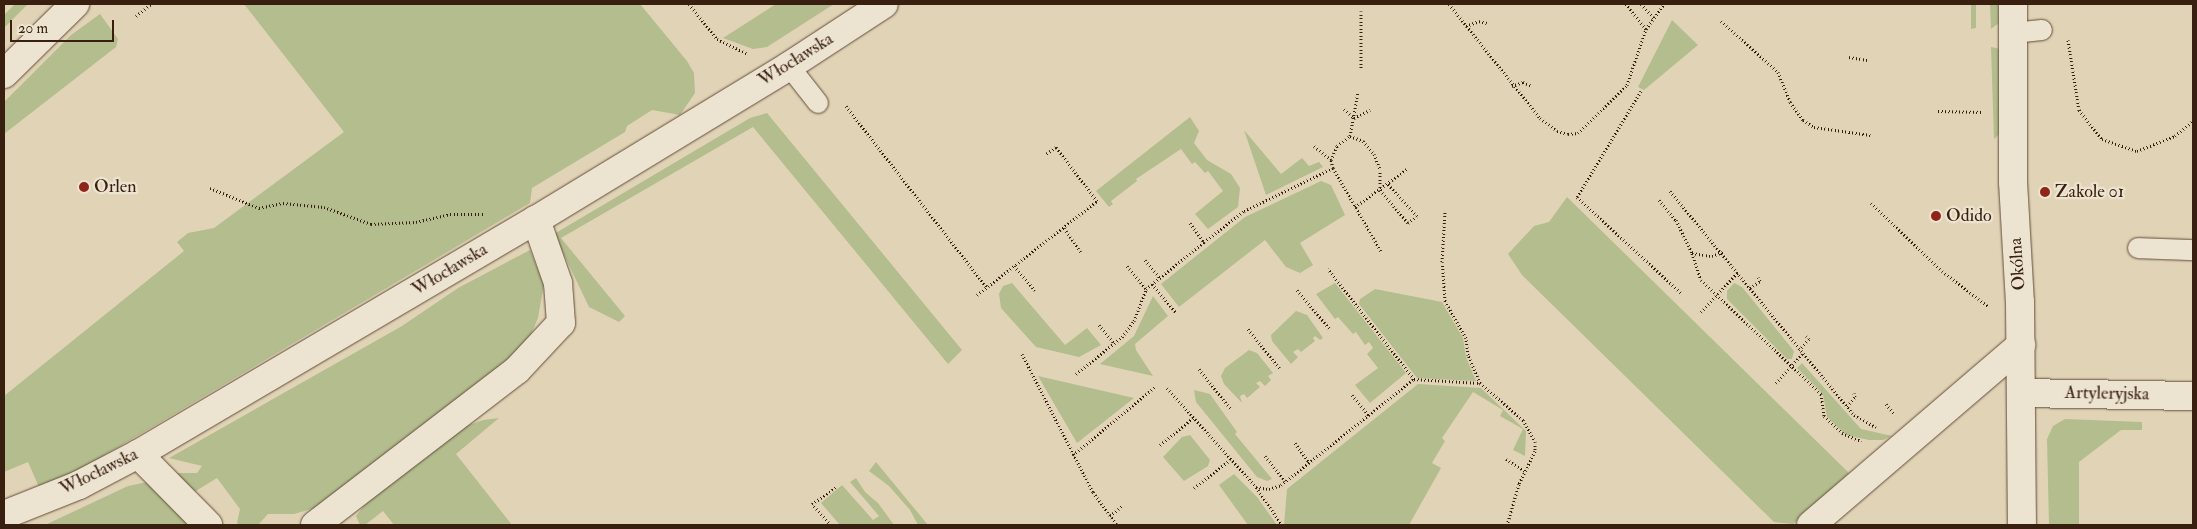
<!DOCTYPE html>
<html>
<head>
<meta charset="utf-8">
<style>
  body { margin:0 }
  #map { position:relative; width:2197px; height:529px; overflow:hidden; background:#e1d4b6; font-family:"IM FELL Double Pica",serif }
  div>[style] { position:absolute }
  .green>* { inset:0; background:#b3bd8e }
  .path>* { height:3px; margin-top:-1.5px; transform-origin:0; background:repeating-linear-gradient(90deg,#391f10 0 1px,transparent 0 3.5px) }
  .roads { filter:drop-shadow(0 0 1px #634c3a) drop-shadow(0 0 1px #634c3a) }
  .service>* { height:20px; margin:-10px; padding:0 10px; transform-origin:10px; border-radius:10px; background:#ece3d0 }
  .minor>* { height:28px; margin:-14px; padding:0 14px; transform-origin:14px; border-radius:14px; background:#ece3d0 }
  .secondary>* { height:28px; margin:-14px; padding:0 14px; transform-origin:14px; border-radius:14px; background:#ece3d0 }
  .dots>* { width:14px; height:14px; translate:-50% -50%; box-sizing:border-box; border:2px solid #ece3d0; border-radius:50% }
  span { translate:-50% -50%; white-space:nowrap; text-align:center; line-height:1.15; -webkit-text-stroke:4.5px #ece3d0; paint-order:stroke }
  .street-label { font-size:18px; color:#391f10 }
  .poi-label { font-size:18px; color:#391f10 }
  .left { translate:0 -50%; text-align:left }
  .frame { position:absolute; inset:0; border:5px solid #391f10; pointer-events:none }
  .scale { position:absolute; left:10px; top:20px; width:104px; height:22px; box-sizing:border-box; border:2px solid #391f10; border-top:0; padding-left:6px; font-size:15px; line-height:18px; white-space:nowrap; color:#391f10; -webkit-text-stroke:4px #ece3d0; paint-order:stroke }
</style>
</head>
<body>
<div id="map">
  <div class="green">
    <i style="clip-path:polygon(15px 4px,28px 4px,4px 28px,4px 15px)"></i>
    <i style="clip-path:polygon(244px 4px,640px 4px,687px 61px,694px 73px,695px 93px,680px 115px,652px 110px,627px 126px,625px 132px,532px 188px,530px 203px,83px 468px,39px 487px,28px 462px,4px 472px,4px 396px,184px 251px,177px 242px,188px 233px,214px 228px,344px 132px)"></i>
    <i style="clip-path:polygon(776px 4px,834px 4px,767px 47px,753px 49px,723px 38px)"></i>
    <i style="clip-path:polygon(1971px 4px,1976px 4px,1976px 28px,1971px 29px)"></i>
    <i style="clip-path:polygon(1990px 4px,1998px 4px,1999px 23px,1991px 29px)"></i>
    <i style="clip-path:polygon(100px 14px,118px 39px,116px 47px,4px 134px,4px 102px,71px 35px)"></i>
    <i style="clip-path:polygon(1672px 20px,1698px 45px,1644px 90px,1638px 87px)"></i>
    <i style="clip-path:polygon(1991px 47px,2000px 49px,2002px 132px,1994px 139px)"></i>
    <i style="clip-path:polygon(767px 113px,962px 350px,948px 364px,753px 127px,561px 238px,625px 316px,619px 322px,589px 307px,554px 234px,750px 118px)"></i>
    <i style="clip-path:polygon(1190px 117px,1199px 131px,1194px 143px,1207px 160px,1231px 174px,1240px 188px,1238px 207px,1208px 229px,1195px 214px,1223px 191px,1208px 171px,1205px 173px,1195px 162px,1192px 164px,1181px 149px,1136px 179px,1137px 181px,1111px 201px,1113px 204px,1109px 207px,1096px 191px)"></i>
    <i style="clip-path:polygon(1244px 130px,1281px 174px,1302px 158px,1309px 166px,1319px 162px,1323px 167px,1266px 195px)"></i>
    <i style="clip-path:polygon(1321px 181px,1331px 185px,1345px 215px,1300px 243px,1313px 265px,1300px 273px,1286px 267px,1265px 240px,1179px 307px,1161px 284px,1245px 217px)"></i>
    <i style="clip-path:polygon(1567px 197px,1849px 473px,1793px 524px,1774px 522px,1522px 275px,1508px 254px,1534px 226px,1549px 222px)"></i>
    <i style="clip-path:polygon(530px 250px,544px 284px,538px 318px,528px 342px,507px 365px,322px 506px,294px 514px,268px 514px,258px 525px,240px 525px,237px 523px,240px 509px,217px 478px,191px 494px,177px 473px,197px 473px,202px 466px,169px 458px,402px 326px,458px 288px)"></i>
    <i style="clip-path:polygon(1012px 283px,1065px 345px,1087px 328px,1101px 345px,1079px 357px,1036px 347px,1001px 308px,999px 294px,1003px 286px)"></i>
    <i style="clip-path:polygon(1335px 283px,1406px 373px,1370px 403px,1355px 385px,1378px 368px,1367px 354px,1373px 348px,1369px 342px,1365px 345px,1356px 332px,1353px 334px,1338px 317px,1335px 319px,1316px 294px)"></i>
    <i style="clip-path:polygon(1734px 283px,1742px 287px,1794px 351px,1792px 359px,1787px 359px,1727px 299px,1727px 291px)"></i>
    <i style="clip-path:polygon(1375px 289px,1442px 302px,1463px 338px,1466px 357px,1476px 381px,1417px 378px,1359px 304px,1360px 299px)"></i>
    <i style="clip-path:polygon(1153px 296px,1168px 316px,1135px 344px,1136px 350px,1153px 376px,1100px 364px,1134px 336px)"></i>
    <i style="clip-path:polygon(1296px 311px,1307px 315px,1323px 338px,1320px 340px,1315px 336px,1313px 338px,1315px 341px,1301px 352px,1298px 349px,1293px 352px,1298px 357px,1291px 364px,1272px 341px,1271px 335px)"></i>
    <i style="clip-path:polygon(1249px 350px,1257px 353px,1273px 373px,1268px 376px,1271px 380px,1265px 386px,1260px 381px,1256px 383px,1260px 387px,1247px 398px,1244px 394px,1240px 396px,1242px 403px,1224px 384px,1221px 376px,1225px 368px)"></i>
    <i style="clip-path:polygon(1802px 363px,1861px 429px,1892px 436px,1883px 440px,1869px 440px,1846px 435px,1827px 417px,1823px 394px,1797px 368px)"></i>
    <i style="clip-path:polygon(1038px 376px,1134px 398px,1077px 443px)"></i>
    <i style="clip-path:polygon(1418px 384px,1481px 388px,1526px 431px,1525px 456px,1513px 450px,1523px 429px,1500px 416px,1503px 410px,1473px 392px,1442px 438px,1445px 441px,1432px 463px,1441px 468px,1409px 525px,1284px 525px,1287px 489px)"></i>
    <i style="clip-path:polygon(1194px 390px,1210px 394px,1237px 432px,1235px 434px,1272px 479px,1267px 481px,1257px 477px,1196px 402px)"></i>
    <i style="clip-path:polygon(499px 418px,456px 454px,512px 525px,394px 525px,383px 511px,365px 525px,360px 525px,356px 516px,369px 499px,444px 434px,483px 420px)"></i>
    <i style="clip-path:polygon(2065px 419px,2142px 422px,2142px 430px,2121px 430px,2079px 462px,2079px 525px,2049px 525px,2047px 439px,2053px 426px)"></i>
    <i style="clip-path:polygon(1190px 435px,1210px 460px,1208px 466px,1184px 481px,1163px 457px,1182px 437px)"></i>
    <i style="clip-path:polygon(876px 462px,928px 525px,918px 525px,910px 510px,889px 486px,869px 471px)"></i>
    <i style="clip-path:polygon(1234px 474px,1257px 497px,1277px 525px,1248px 525px,1219px 485px)"></i>
    <i style="clip-path:polygon(856px 478px,865px 492px,878px 503px,894px 525px,840px 525px,821px 503px,842px 485px,873px 520px,879px 516px,850px 482px)"></i>
    <i style="clip-path:polygon(152px 481px,194px 525px,45px 525px,128px 486px)"></i>
  </div>
  <div class="path">
    <i style="left:689px;top:4px;width:45px;rotate:51.3deg"></i>
    <i style="left:717px;top:39px;width:34px;rotate:26deg"></i>
    <i style="left:1449px;top:4px;width:146px;rotate:51.4deg"></i>
    <i style="left:1540px;top:118px;width:21px;rotate:37deg"></i>
    <i style="left:1557px;top:131px;width:11px;rotate:15deg"></i>
    <i style="left:1568px;top:134px;width:10px;rotate:-6deg"></i>
    <i style="left:1578px;top:133px;width:69px;rotate:-44.4deg"></i>
    <i style="left:1627px;top:85px;width:59px;rotate:-71.3deg"></i>
    <i style="left:1646px;top:29px;width:32px;rotate:-129deg"></i>
    <i style="left:1641px;top:4px;width:19px;rotate:47deg"></i>
    <i style="left:1361px;top:11px;width:59px;rotate:90deg"></i>
    <i style="left:136px;top:16px;width:19px;rotate:-39deg"></i>
    <i style="left:1721px;top:21px;width:76px;rotate:41.8deg"></i>
    <i style="left:1778px;top:72px;width:32px;rotate:68deg"></i>
    <i style="left:1790px;top:102px;width:22px;rotate:54deg"></i>
    <i style="left:1803px;top:120px;width:13px;rotate:32deg"></i>
    <i style="left:1814px;top:127px;width:57px;rotate:8.1deg"></i>
    <i style="left:1466px;top:26px;width:14px;rotate:-21deg"></i>
    <i style="left:1479px;top:21px;width:8px;rotate:14deg"></i>
    <i style="left:1646px;top:29px;width:31px;rotate:-54deg"></i>
    <i style="left:2068px;top:40px;width:71px;rotate:81.1deg"></i>
    <i style="left:2079px;top:110px;width:37px;rotate:52deg"></i>
    <i style="left:2102px;top:139px;width:37px;rotate:19deg"></i>
    <i style="left:2137px;top:151px;width:41px;rotate:-21.5deg"></i>
    <i style="left:2175px;top:136px;width:23px;rotate:-40deg"></i>
    <i style="left:1849px;top:57px;width:19px;rotate:9deg"></i>
    <i style="left:1512px;top:86px;width:12px;rotate:-20deg"></i>
    <i style="left:1523px;top:82px;width:10px;rotate:24deg"></i>
    <i style="left:1641px;top:91px;width:124px;rotate:121.1deg"></i>
    <i style="left:1577px;top:197px;width:143px;rotate:42.7deg"></i>
    <i style="left:846px;top:106px;width:230px;rotate:52.2deg"></i>
    <i style="left:1344px;top:109px;width:13px;rotate:42deg"></i>
    <i style="left:1354px;top:118px;width:18px;rotate:-27deg"></i>
    <i style="left:1938px;top:111px;width:44px;rotate:1.3deg"></i>
    <i style="left:1350px;top:136px;width:45px;rotate:-79.7deg"></i>
    <i style="left:1314px;top:146px;width:22px;rotate:39deg"></i>
    <i style="left:1333px;top:168px;width:8px;rotate:-104deg"></i>
    <i style="left:1331px;top:160px;width:15px;rotate:-67deg"></i>
    <i style="left:1337px;top:146px;width:16px;rotate:-38deg"></i>
    <i style="left:1350px;top:136px;width:14px;rotate:21deg"></i>
    <i style="left:1363px;top:141px;width:17px;rotate:50deg"></i>
    <i style="left:1374px;top:154px;width:16px;rotate:68deg"></i>
    <i style="left:1380px;top:169px;width:21px;rotate:90deg"></i>
    <i style="left:1380px;top:190px;width:43px;rotate:49.7deg"></i>
    <i style="left:1408px;top:223px;width:11px;rotate:-38deg"></i>
    <i style="left:1417px;top:216px;width:45px;rotate:-132.3deg"></i>
    <i style="left:210px;top:188px;width:53px;rotate:22.2deg"></i>
    <i style="left:259px;top:208px;width:25px;rotate:-12deg"></i>
    <i style="left:283px;top:203px;width:41px;rotate:5.6deg"></i>
    <i style="left:324px;top:207px;width:50px;rotate:19.9deg"></i>
    <i style="left:371px;top:224px;width:45px;rotate:-2.5deg"></i>
    <i style="left:416px;top:222px;width:35px;rotate:-13deg"></i>
    <i style="left:450px;top:214px;width:34px"></i>
    <i style="left:1670px;top:191px;width:290px;rotate:50.6deg"></i>
    <i style="left:1854px;top:415px;width:25px;rotate:29deg"></i>
    <i style="left:1659px;top:200px;width:26px;rotate:50deg"></i>
    <i style="left:1676px;top:220px;width:37px;rotate:64deg"></i>
    <i style="left:1692px;top:253px;width:20px;rotate:9deg"></i>
    <i style="left:1712px;top:256px;width:12px;rotate:-20deg"></i>
    <i style="left:1871px;top:203px;width:98px;rotate:43.8deg"></i>
    <i style="left:1942px;top:271px;width:59px;rotate:37.5deg"></i>
    <i style="left:1355px;top:207px;width:66px;rotate:-36.3deg"></i>
    <i style="left:1190px;top:223px;width:24px;rotate:54deg"></i>
    <i style="left:1064px;top:228px;width:29px;rotate:55deg"></i>
    <i style="left:1692px;top:253px;width:28px;rotate:72deg"></i>
    <i style="left:1701px;top:280px;width:166px;rotate:43.5deg"></i>
    <i style="left:1821px;top:394px;width:22px;rotate:82deg"></i>
    <i style="left:1824px;top:416px;width:25px;rotate:43deg"></i>
    <i style="left:1842px;top:433px;width:21px;rotate:23deg"></i>
    <i style="left:1145px;top:260px;width:23px;rotate:50deg"></i>
    <i style="left:1014px;top:266px;width:32px;rotate:49deg"></i>
    <i style="left:1127px;top:266px;width:30px;rotate:50deg"></i>
    <i style="left:1152px;top:284px;width:38px;rotate:50deg"></i>
    <i style="left:1750px;top:288px;width:12px;rotate:-35deg"></i>
    <i style="left:1760px;top:281px;width:4px;rotate:-117deg"></i>
    <i style="left:1297px;top:290px;width:50px;rotate:49.9deg"></i>
    <i style="left:977px;top:295px;width:152px;rotate:-38.1deg"></i>
    <i style="left:1097px;top:201px;width:68px;rotate:-127.2deg"></i>
    <i style="left:1056px;top:147px;width:12px;rotate:145deg"></i>
    <i style="left:1701px;top:312px;width:54px;rotate:-47.2deg"></i>
    <i style="left:1099px;top:325px;width:23px;rotate:50deg"></i>
    <i style="left:1248px;top:329px;width:51px;rotate:51.3deg"></i>
    <i style="left:1799px;top:350px;width:15px;rotate:-48deg"></i>
    <i style="left:1809px;top:339px;width:4px;rotate:-135deg"></i>
    <i style="left:1022px;top:354px;width:155px;rotate:62.8deg"></i>
    <i style="left:1093px;top:492px;width:41px;rotate:54deg"></i>
    <i style="left:1199px;top:369px;width:50px;rotate:51.5deg"></i>
    <i style="left:1076px;top:374px;width:59px;rotate:-38.8deg"></i>
    <i style="left:1122px;top:337px;width:20px;rotate:-53deg"></i>
    <i style="left:1134px;top:321px;width:34px;rotate:-69deg"></i>
    <i style="left:1146px;top:289px;width:75px;rotate:-39deg"></i>
    <i style="left:1204px;top:242px;width:51px;rotate:-37.8deg"></i>
    <i style="left:1244px;top:211px;width:99px;rotate:-25.8deg"></i>
    <i style="left:1333px;top:168px;width:96px;rotate:60deg"></i>
    <i style="left:1414px;top:379px;width:66px;rotate:3.5deg"></i>
    <i style="left:1480px;top:383px;width:30px;rotate:-113deg"></i>
    <i style="left:1468px;top:355px;width:17px;rotate:-97deg"></i>
    <i style="left:1466px;top:338px;width:43px;rotate:-119.6deg"></i>
    <i style="left:1445px;top:301px;width:39px;rotate:-94deg"></i>
    <i style="left:1442px;top:262px;width:50px;rotate:-86.6deg"></i>
    <i style="left:1480px;top:383px;width:57px;rotate:40.7deg"></i>
    <i style="left:1523px;top:420px;width:25px;rotate:61deg"></i>
    <i style="left:1535px;top:442px;width:9px;rotate:90deg"></i>
    <i style="left:1535px;top:451px;width:37px;rotate:116deg"></i>
    <i style="left:1519px;top:484px;width:43px;rotate:106.3deg"></i>
    <i style="left:1776px;top:383px;width:39px;rotate:-48deg"></i>
    <i style="left:1167px;top:388px;width:133px;rotate:48deg"></i>
    <i style="left:1256px;top:487px;width:46px;rotate:55.6deg"></i>
    <i style="left:1352px;top:395px;width:26px;rotate:50deg"></i>
    <i style="left:1886px;top:404px;width:13px;rotate:51deg"></i>
    <i style="left:1847px;top:406px;width:12px;rotate:-48deg"></i>
    <i style="left:1855px;top:397px;width:4px;rotate:-104deg"></i>
    <i style="left:1295px;top:443px;width:24px;rotate:54deg"></i>
    <i style="left:1160px;top:445px;width:43px;rotate:-39.3deg"></i>
    <i style="left:1073px;top:455px;width:107px;rotate:-39.7deg"></i>
    <i style="left:1265px;top:456px;width:32px;rotate:51deg"></i>
    <i style="left:1506px;top:459px;width:22px;rotate:32deg"></i>
    <i style="left:1256px;top:487px;width:13px;rotate:9deg"></i>
    <i style="left:1269px;top:489px;width:13px;rotate:-18deg"></i>
    <i style="left:1281px;top:485px;width:170px;rotate:-38.6deg"></i>
    <i style="left:1414px;top:379px;width:140px;rotate:-128deg"></i>
    <i style="left:1194px;top:488px;width:46px;rotate:-37.9deg"></i>
    <i style="left:1110px;top:516px;width:16px;rotate:-40deg"></i>
    <i style="left:831px;top:525px;width:28px;rotate:-132deg"></i>
    <i style="left:812px;top:504px;width:29px;rotate:-35deg"></i>
  </div>
  <div class="roads">
    <div class="service">
      <i style="left:2013px;top:33px;width:29px;rotate:-6deg"></i>
      <i style="left:789px;top:66px;width:47px;rotate:51.9deg"></i>
      <i style="left:2138px;top:248px;width:55px;rotate:2.1deg"></i>
    </div>
    <div class="minor">
      <i style="left:2013px;top:4px;width:178px;rotate:90deg"></i>
      <i style="left:2013px;top:182px;width:120px;rotate:86.7deg"></i>
      <i style="left:2020px;top:302px;width:223px;rotate:89.5deg"></i>
      <i style="left:2021px;top:393px;width:172px;rotate:1deg"></i>
      <i style="left:138px;top:454px;width:100px;rotate:45.4deg"></i>
      <i style="left:4px;top:515px;width:81px;rotate:-21.8deg"></i>
      <i style="left:79px;top:485px;width:67px;rotate:-27.7deg"></i>
      <i style="left:138px;top:454px;width:462px;rotate:-30.5deg"></i>
      <i style="left:536px;top:220px;width:296px;rotate:-31.3deg"></i>
      <i style="left:789px;top:66px;width:113px;rotate:-33.1deg"></i>
      <i style="left:315px;top:525px;width:255px;rotate:-37.5deg"></i>
      <i style="left:517px;top:370px;width:64px;rotate:-46.9deg"></i>
      <i style="left:561px;top:323px;width:40px;rotate:-94.3deg"></i>
      <i style="left:558px;top:283px;width:67px;rotate:-109.2deg"></i>
      <i style="left:1811px;top:525px;width:277px;rotate:-40.6deg"></i>
    </div>
    <div class="secondary">
      <i style="left:4px;top:74px;width:100px;rotate:-44.6deg"></i>
    </div>
  </div>
  <div class="dots">
    <i style="left:84px;top:187px;background:#8f2418"></i>
    <i style="left:2045px;top:192px;background:#8f2418"></i>
    <i style="left:1936px;top:216px;background:#8f2418"></i>
  </div>
  <div class="street-label">
    <span style="left:796px;top:60px;rotate:-32deg">Włocławska</span>
    <span style="left:2018px;top:264px;rotate:-94deg">Okólna</span>
    <span style="left:450px;top:270px;rotate:-31deg">Włocławska</span>
    <span style="left:2107px;top:394px;rotate:1deg">Artyleryjska</span>
    <span style="left:99px;top:472px;rotate:-26deg">Włocławska</span>
  </div>
  <div class="poi-label">
    <span class="left" style="left:94px;top:187px">Orlen</span>
    <span class="left" style="left:2055px;top:192px">Zakole 01</span>
    <span class="left" style="left:1946px;top:216px">Odido</span>
  </div>
  <div class="frame"></div>
  <div class="scale">20 m</div>
</div>
</body>
</html>
